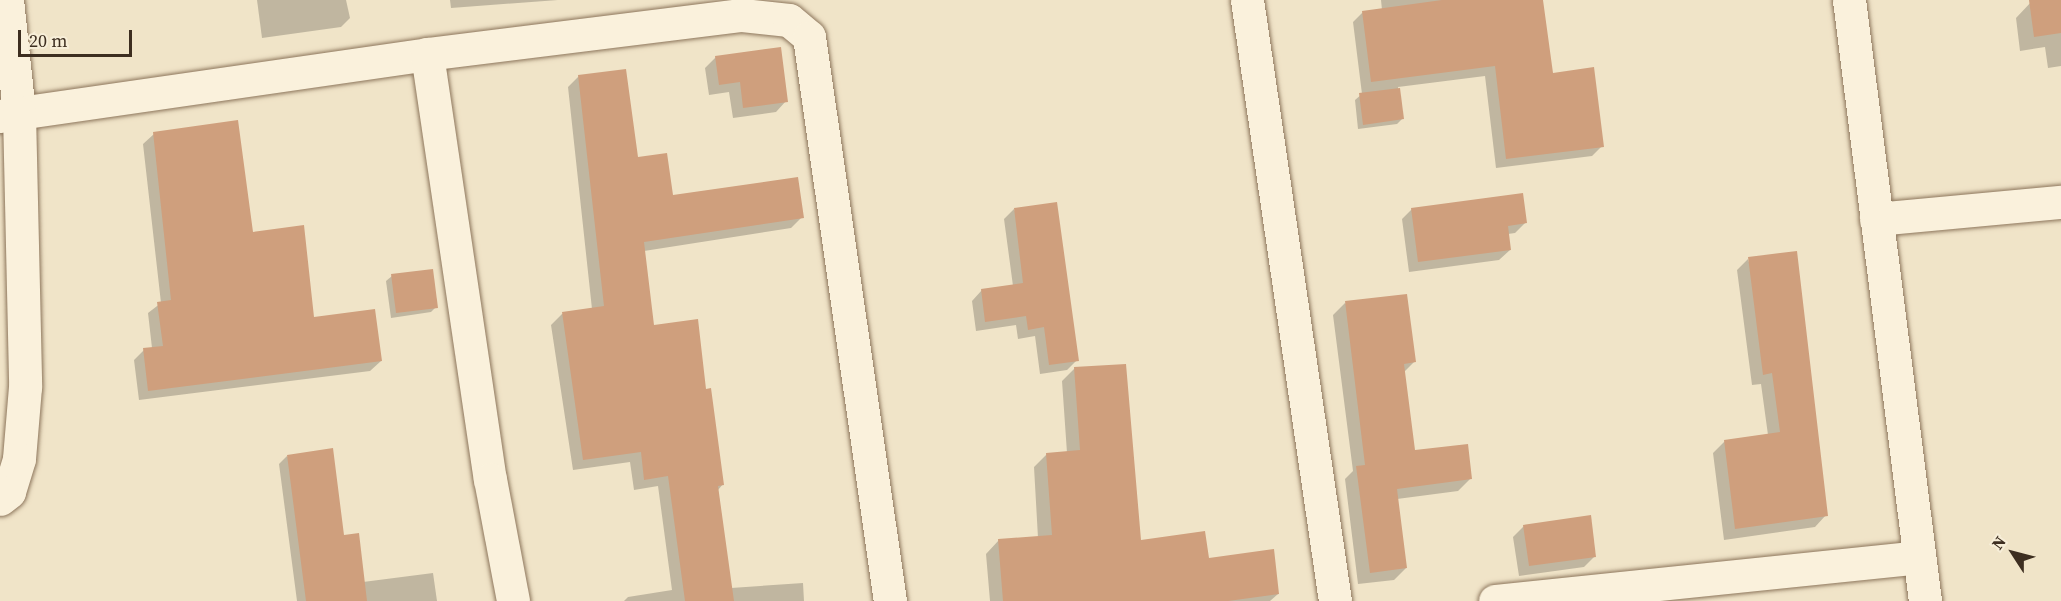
<!DOCTYPE html>
<html>
<head>
<meta charset="utf-8">
<style>
  body { margin:0 }
  #map { position:relative; width:2061px; height:601px; overflow:hidden; background:#f0e4c8; font-family:"Source Serif 4",serif }
  div>[style] { position:absolute }
  .shadow>* { inset:0; background:#0003 }
  .building>* { inset:0; background:#cf9f7d }
  .roads { filter:drop-shadow(0 0 2px #8d765c) drop-shadow(0 0 2px #8d765c) }
  .street>* { height:33px; margin:-16.5px; padding:0 16.5px; transform-origin:16.5px; border-radius:16.5px; background:#faf1dc }
  .secondary>* { height:33px; margin:-16.5px; padding:0 16.5px; transform-origin:16.5px; border-radius:16.5px; background:#faf1dc }
  span { translate:-50% -50%; white-space:nowrap; text-align:center; line-height:1.15; -webkit-text-stroke:4.5px #f7eed8; paint-order:stroke }
  .north { position:absolute; left:1983px; top:523px; width:60px; height:60px; -webkit-text-stroke:4px #f7eed8; paint-order:stroke; rotate:306deg; font-size:16px; font-weight:700; line-height:24px; text-align:center; color:#3d2e20 }
  .north::after { content:''; display:block; margin:auto; width:21px; height:27px; background:#3d2e20; clip-path:polygon(50% 0,100% 100%,50% 72%,0 100%) }
  .scale { position:absolute; left:18px; top:30px; width:114px; height:27px; box-sizing:border-box; border:3px solid #3d2e20; border-top:0; padding-left:8px; font-size:18px; line-height:21px; white-space:nowrap; color:#3d2e20; -webkit-text-stroke:4px #f7eed8; paint-order:stroke }
</style>
</head>
<body>
<div id="map">
  <div class="shadow">
    <i style="clip-path:polygon(257px 0,346px 0,350px 18px,341px 27px,262px 38px)"></i>
    <i style="clip-path:polygon(450px 0,558px 0,451px 8px)"></i>
    <i style="clip-path:polygon(1381px 0,1542px 0,1552px 74px,1602px 146px,1592px 156px,1496px 168px,1485px 76px,1398px 87px,1402px 119px,1397px 124px,1358px 129px,1355px 100px,1362px 94px,1353px 22px,1363px 12px,1382px 10px)"></i>
    <i style="clip-path:polygon(2033px 0,2061px 0,2061px 66px,2048px 68px,2045px 47px,2020px 51px,2016px 18px)"></i>
    <i style="clip-path:polygon(716px 57px,786px 101px,776px 112px,733px 118px,729px 92px,709px 95px,705px 68px)"></i>
    <i style="clip-path:polygon(579px 76px,636px 159px,671px 197px,802px 217px,791px 228px,644px 251px,653px 326px,705px 391px,723px 484px,718px 490px,731px 588px,803px 583px,804px 601px,624px 601px,628px 597px,672px 590px,658px 486px,634px 490px,630px 462px,573px 470px,551px 325px,562px 314px,592px 309px,568px 87px)"></i>
    <i style="clip-path:polygon(154px 134px,252px 233px,313px 319px,381px 361px,370px 371px,139px 400px,134px 360px,144px 350px,152px 348px,148px 313px,161px 303px,143px 144px)"></i>
    <i style="clip-path:polygon(1014px 209px,1077px 360px,1067px 370px,1040px 374px,1035px 336px,1018px 339px,1016px 325px,976px 331px,972px 301px,982px 290px,1013px 286px,1004px 219px)"></i>
    <i style="clip-path:polygon(1412px 209px,1525px 223px,1515px 233px,1508px 234px,1510px 250px,1499px 260px,1409px 272px,1402px 219px)"></i>
    <i style="clip-path:polygon(1748px 259px,1826px 515px,1815px 527px,1724px 540px,1713px 453px,1725px 441px,1768px 435px,1761px 384px,1752px 385px,1737px 270px)"></i>
    <i style="clip-path:polygon(392px 276px,436px 307px,431px 312px,391px 318px,386px 281px)"></i>
    <i style="clip-path:polygon(1345px 303px,1414px 362px,1403px 373px,1414px 452px,1470px 479px,1458px 491px,1397px 499px,1406px 568px,1394px 580px,1358px 584px,1345px 479px,1353px 471px,1333px 315px)"></i>
    <i style="clip-path:polygon(1075px 368px,1140px 542px,1207px 559px,1278px 594px,1270px 601px,990px 601px,986px 554px,999px 540px,1038px 538px,1034px 467px,1047px 454px,1067px 453px,1062px 381px)"></i>
    <i style="clip-path:polygon(287px 456px,343px 537px,363px 582px,433px 573px,437px 601px,297px 601px,279px 464px)"></i>
    <i style="clip-path:polygon(1524px 526px,1594px 557px,1584px 567px,1519px 576px,1513px 537px)"></i>
  </div>
  <div class="building">
    <i style="clip-path:polygon(1442px 0,1543px 0,1553px 73px,1594px 67px,1604px 147px,1506px 159px,1495px 66px,1371px 82px,1362px 11px)"></i>
    <i style="clip-path:polygon(2029px 0,2061px 0,2061px 33px,2034px 37px)"></i>
    <i style="clip-path:polygon(781px 47px,788px 102px,743px 108px,740px 82px,719px 85px,715px 56px)"></i>
    <i style="clip-path:polygon(626px 69px,638px 157px,667px 153px,673px 195px,798px 177px,804px 218px,644px 242px,654px 325px,698px 319px,706px 389px,711px 388px,724px 485px,718px 486px,734px 601px,685px 601px,668px 476px,644px 480px,641px 452px,583px 460px,562px 312px,604px 306px,578px 75px)"></i>
    <i style="clip-path:polygon(1400px 88px,1404px 119px,1363px 125px,1359px 93px)"></i>
    <i style="clip-path:polygon(238px 120px,253px 232px,304px 225px,314px 317px,375px 309px,382px 361px,148px 391px,143px 348px,163px 346px,157px 302px,171px 300px,153px 132px)"></i>
    <i style="clip-path:polygon(1523px 193px,1527px 223px,1508px 226px,1511px 250px,1418px 262px,1411px 208px)"></i>
    <i style="clip-path:polygon(1057px 202px,1079px 361px,1049px 365px,1044px 327px,1028px 330px,1026px 316px,985px 322px,981px 289px,1023px 283px,1014px 208px)"></i>
    <i style="clip-path:polygon(1797px 251px,1828px 516px,1735px 529px,1724px 440px,1780px 432px,1772px 373px,1763px 375px,1748px 257px)"></i>
    <i style="clip-path:polygon(433px 269px,438px 308px,396px 313px,391px 274px)"></i>
    <i style="clip-path:polygon(1407px 294px,1416px 362px,1404px 364px,1415px 450px,1468px 444px,1472px 479px,1397px 489px,1407px 568px,1370px 573px,1356px 466px,1365px 465px,1345px 301px)"></i>
    <i style="clip-path:polygon(1126px 364px,1141px 540px,1205px 531px,1209px 558px,1274px 549px,1279px 594px,1228px 601px,1003px 601px,998px 539px,1052px 535px,1046px 453px,1080px 450px,1074px 367px)"></i>
    <i style="clip-path:polygon(333px 448px,344px 535px,359px 533px,367px 601px,306px 601px,287px 455px)"></i>
    <i style="clip-path:polygon(1591px 515px,1596px 557px,1529px 566px,1523px 525px)"></i>
  </div>
  <div class="roads">
    <div class="street">
      <i style="left:7px;top:0;width:114px;rotate:83.9deg"></i>
      <i style="left:19px;top:113px;width:412px;rotate:-8.2deg"></i>
      <i style="left:427px;top:54px;width:430px;rotate:81.6deg"></i>
      <i style="left:490px;top:479px;width:124px;rotate:79.3deg"></i>
      <i style="left:1247px;top:0;width:607px;rotate:81.67deg"></i>
      <i style="left:427px;top:54px;width:317px;rotate:-7.1deg"></i>
      <i style="left:742px;top:15px;width:47px;rotate:6.1deg"></i>
      <i style="left:789px;top:20px;width:26px;rotate:40deg"></i>
      <i style="left:809px;top:37px;width:570px;rotate:81.83deg"></i>
      <i style="left:0;top:116px;width:19px;rotate:-9deg"></i>
      <i style="left:19px;top:113px;width:274px;rotate:88.7deg"></i>
      <i style="left:25px;top:387px;width:72px;rotate:94.8deg"></i>
      <i style="left:19px;top:459px;width:34px;rotate:107deg"></i>
      <i style="left:9px;top:492px;width:11px;rotate:142deg"></i>
      <i style="left:1876px;top:219px;width:186px;rotate:-5.3deg"></i>
      <i style="left:1495px;top:601px;width:426px;rotate:-5.9deg"></i>
    </div>
    <div class="secondary">
      <i style="left:1849px;top:0;width:606px;rotate:82.79deg"></i>
    </div>
  </div>
  <div class="north">N</div>
  <div class="scale">20 m</div>
</div>
</body>
</html>
